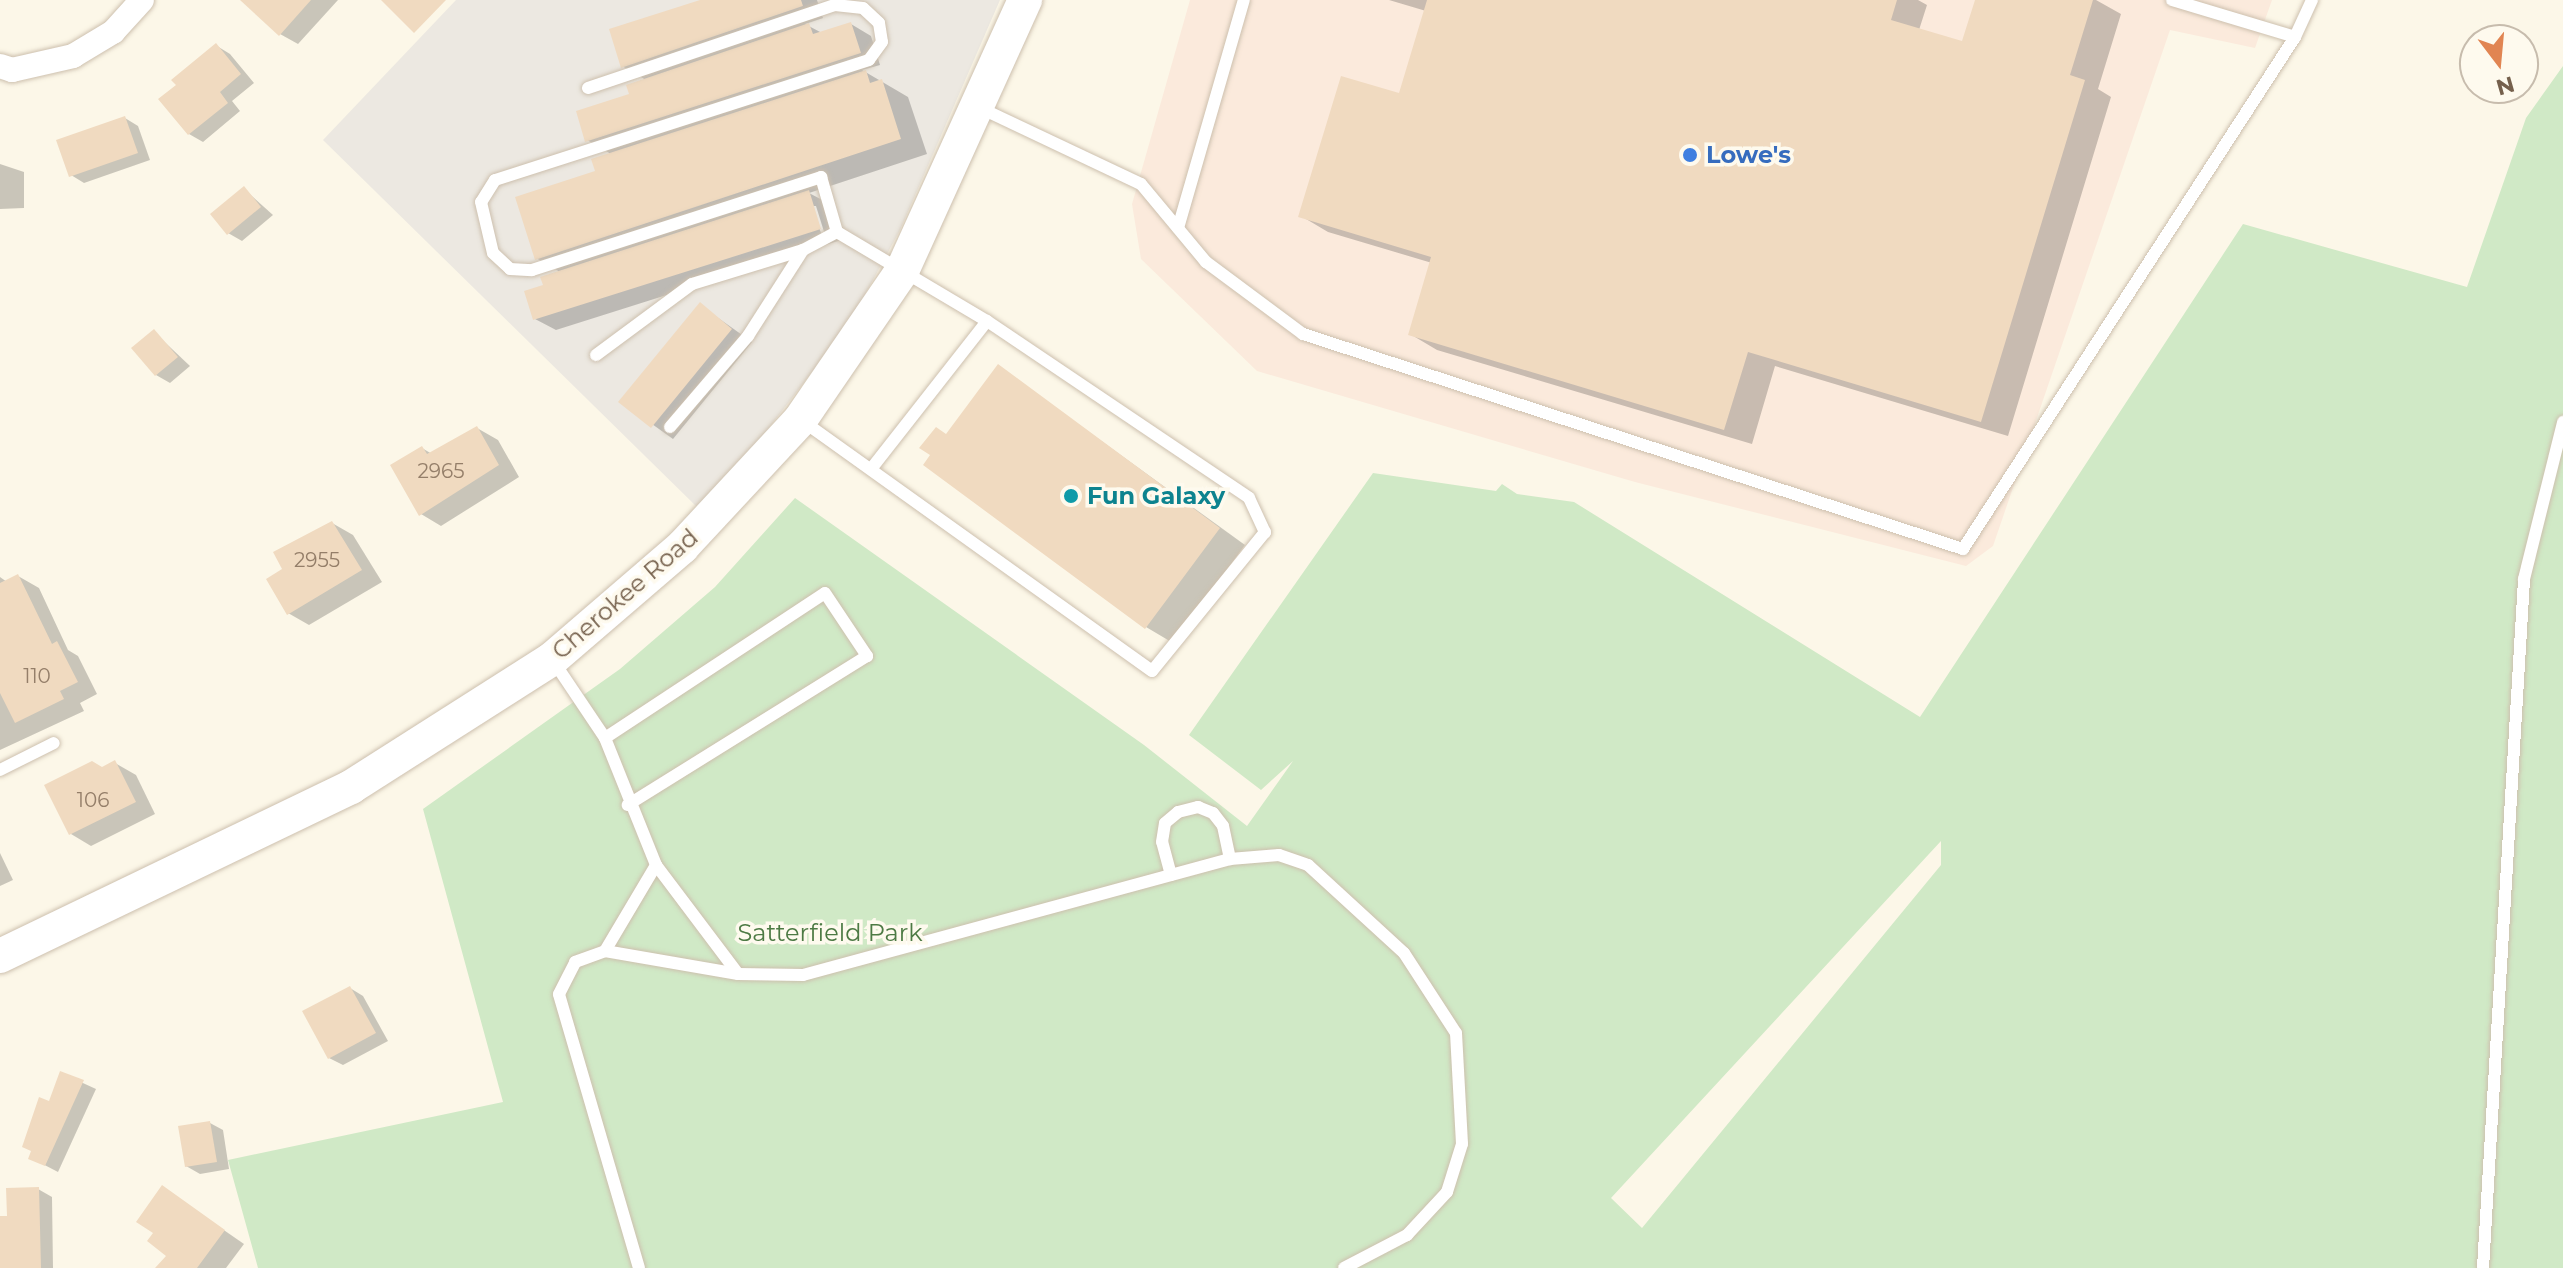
<!DOCTYPE html>
<html>
<head>
<meta charset="utf-8">
<style>
  body { margin:0 }
  #map { position:relative; width:2563px; height:1268px; overflow:hidden; background:#fcf7e8; font-family:Montserrat,sans-serif }
  div>[style] { position:absolute }
  .commercial>* { inset:0; background:#fbeadc }
  .industrial>* { inset:0; background:#ece8e1 }
  .green>* { inset:0; background:#d0e9c6 }
  .shadow>* { inset:0; background:#0003 }
  .building>* { inset:0; background:#f0dac0 }
  .roads { filter:drop-shadow(0 0 2px #cdc0ae) drop-shadow(0 0 2px #cdc0ae) }
  .service>* { height:12px; margin:-6px; padding:0 6px; transform-origin:6px; border-radius:6px; background:#fff }
  .minor>* { height:24px; margin:-12px; padding:0 12px; transform-origin:12px; border-radius:12px; background:#fff }
  .secondary>* { height:34px; margin:-17px; padding:0 17px; transform-origin:17px; border-radius:17px; background:#fff }
  .dots>* { width:22px; height:22px; translate:-50% -50%; box-sizing:border-box; border:4px solid #fefaee; border-radius:50% }
  span { translate:-50% -50%; white-space:nowrap; text-align:center; line-height:1.15; -webkit-text-stroke:7px #fefaee; paint-order:stroke }
  .number-label { font-size:20px; color:#947e69 }
  .number-label span { -webkit-text-stroke-width:0 }
  .shop-label { font-size:24px; color:#366cbe; font-weight:700 }
  .left { translate:0 -50%; text-align:left }
  .culture-label { font-size:24px; color:#0d838f; font-weight:700 }
  .street-label { font-size:24px; color:#75604c }
  .park-label { font-size:24px; color:#4d7a44 }
  .north { position:absolute; left:2459px; top:24px; width:80px; height:80px; box-sizing:border-box; background:#fefaee; border:2px solid #c7bcad; border-radius:50%; rotate:164deg; font-size:22px; font-weight:700; line-height:32px; text-align:center; color:#75604c }
  .north::after { content:''; display:block; margin:auto; width:28px; height:36px; background:#e18552; clip-path:polygon(50% 0,100% 100%,50% 72%,0 100%) }
</style>
</head>
<body>
<div id="map">
  <div class="commercial">
    <i style="clip-path:polygon(1190px 0,2272px 0,2255px 48px,2170px 30px,1993px 546px,1966px 566px,1635px 482px,1257px 371px,1141px 259px,1132px 204px)"></i>
  </div>
  <div class="industrial">
    <i style="clip-path:polygon(456px 0,1000px 0,900px 230px,849px 324px,751px 451px,699px 509px,323px 140px)"></i>
  </div>
  <div class="green">
    <i style="clip-path:polygon(evenodd,2563px 66px,2563px 1268px,258px 1268px,228px 1160px,503px 1102px,423px 809px,620px 669px,715px 587px,795px 498px,1144px 745px,1247px 826px,1293px 761px,1261px 790px,1189px 735px,1373px 473px,1496px 491px,1502px 484px,1517px 494px,1574px 502px,1920px 717px,2243px 224px,2467px 287px,2526px 118px,2563px 66px,1941px 841px,1941px 865px,1642px 1228px,1611px 1198px,1941px 841px)"></i>
  </div>
  <div class="shadow">
    <i style="clip-path:polygon(259px 0,338px 0,298px 44px,280px 34px)"></i>
    <i style="clip-path:polygon(evenodd,707px 0,817px 0,823px 18px,805px 24px,822px 33px,851px 24px,871px 36px,880px 65px,862px 70px,908px 97px,927px 154px,809px 193px,830px 204px,841px 240px,556px 330px,535px 319px,560px 272px,536px 258px,611px 154px,587px 140px,646px 80px,622px 66px,707px 0,812px 206px,816px 206px,826px 238px,823px 239px,812px 206px)"></i>
    <i style="clip-path:polygon(1389px 0,1918px 0,1927px 5px,1919px 30px,1964px 44px,1977px 0,2096px 0,2121px 14px,2098px 89px,2111px 97px,2008px 436px,1775px 366px,1752px 444px,1437px 350px,1410px 334px,1432px 263px,1328px 232px,1301px 216px,1400px 96px,1426px 11px)"></i>
    <i style="clip-path:polygon(217px 46px,230px 54px,254px 83px,232px 101px,240px 111px,203px 142px,189px 134px,178px 85px)"></i>
    <i style="clip-path:polygon(125px 118px,138px 126px,150px 160px,84px 183px,71px 175px)"></i>
    <i style="clip-path:polygon(0 164px,24px 172px,24px 208px,0 209px)"></i>
    <i style="clip-path:polygon(244px 189px,273px 215px,242px 241px,228px 233px)"></i>
    <i style="clip-path:polygon(700px 305px,752px 342px,673px 439px,621px 402px)"></i>
    <i style="clip-path:polygon(154px 332px,190px 366px,170px 383px,156px 375px)"></i>
    <i style="clip-path:polygon(999px 367px,1245px 545px,1173px 643px,1146px 627px,948px 436px)"></i>
    <i style="clip-path:polygon(477px 428px,498px 440px,519px 477px,441px 526px,421px 514px,422px 448px,432px 454px)"></i>
    <i style="clip-path:polygon(332px 523px,353px 535px,382px 582px,309px 625px,288px 613px,285px 569px)"></i>
    <i style="clip-path:polygon(18px 576px,39px 588px,68px 650px,78px 656px,97px 694px,80px 703px,84px 711px,0 750px,0 577px,7px 582px)"></i>
    <i style="clip-path:polygon(115px 763px,136px 775px,155px 814px,91px 846px,71px 834px,103px 769px)"></i>
    <i style="clip-path:polygon(0 853px,13px 880px,0 886px)"></i>
    <i style="clip-path:polygon(350px 988px,363px 996px,388px 1041px,343px 1065px,329px 1058px)"></i>
    <i style="clip-path:polygon(61px 1073px,96px 1089px,58px 1172px,31px 1158px)"></i>
    <i style="clip-path:polygon(210px 1123px,223px 1130px,229px 1169px,200px 1174px,186px 1166px)"></i>
    <i style="clip-path:polygon(163px 1188px,244px 1244px,226px 1268px,178px 1268px,156px 1233px)"></i>
    <i style="clip-path:polygon(38px 1189px,52px 1197px,53px 1268px,0 1268px,0 1218px,9px 1218px)"></i>
  </div>
  <div class="building">
    <i style="clip-path:polygon(240px 0,311px 0,279px 36px)"></i>
    <i style="clip-path:polygon(381px 0,446px 0,414px 33px)"></i>
    <i style="clip-path:polygon(700px 0,801px 0,803px 6px,621px 68px,609px 29px)"></i>
    <i style="clip-path:polygon(1427px 0,1897px 0,1891px 20px,1962px 41px,1975px 0,2093px 0,2070px 75px,2085px 80px,1981px 422px,1748px 352px,1724px 430px,1408px 335px,1431px 257px,1298px 217px,1341px 76px,1399px 93px)"></i>
    <i style="clip-path:polygon(851px 22px,861px 53px,585px 142px,576px 111px,629px 94px,626px 85px,809px 23px,813px 34px)"></i>
    <i style="clip-path:polygon(216px 43px,241px 74px,220px 92px,228px 103px,188px 135px,158px 99px,176px 85px,171px 80px)"></i>
    <i style="clip-path:polygon(866px 70px,870px 83px,882px 79px,901px 139px,535px 260px,515px 197px,595px 171px,591px 159px)"></i>
    <i style="clip-path:polygon(125px 116px,138px 153px,69px 177px,56px 140px)"></i>
    <i style="clip-path:polygon(244px 186px,261px 207px,227px 235px,210px 214px)"></i>
    <i style="clip-path:polygon(809px 190px,821px 229px,533px 320px,524px 291px,543px 285px,540px 277px)"></i>
    <i style="clip-path:polygon(700px 302px,732px 329px,651px 428px,618px 402px)"></i>
    <i style="clip-path:polygon(154px 329px,178px 357px,155px 376px,131px 348px)"></i>
    <i style="clip-path:polygon(998px 364px,1220px 528px,1145px 629px,923px 465px,930px 455px,919px 448px,936px 427px,946px 434px)"></i>
    <i style="clip-path:polygon(477px 426px,499px 465px,419px 516px,390px 465px,422px 446px,427px 454px)"></i>
    <i style="clip-path:polygon(332px 521px,362px 570px,287px 615px,266px 579px,282px 569px,273px 552px)"></i>
    <i style="clip-path:polygon(18px 574px,52px 644px,57px 641px,78px 682px,60px 691px,64px 699px,15px 723px,0 693px,0 583px)"></i>
    <i style="clip-path:polygon(115px 760px,136px 802px,69px 835px,44px 785px,92px 761px,102px 767px)"></i>
    <i style="clip-path:polygon(350px 986px,376px 1033px,328px 1059px,302px 1011px)"></i>
    <i style="clip-path:polygon(60px 1071px,84px 1080px,45px 1166px,28px 1159px,31px 1151px,22px 1147px,39px 1097px,49px 1101px)"></i>
    <i style="clip-path:polygon(210px 1121px,217px 1162px,185px 1167px,178px 1126px)"></i>
    <i style="clip-path:polygon(162px 1185px,225px 1230px,197px 1268px,155px 1268px,166px 1256px,147px 1241px,153px 1233px,136px 1222px)"></i>
    <i style="clip-path:polygon(39px 1187px,41px 1268px,0 1268px,0 1216px,7px 1216px,6px 1188px)"></i>
  </div>
  <div class="roads">
    <div class="service">
      <i style="left:2172px;top:0;width:128px;rotate:16.7deg"></i>
      <i style="left:588px;top:88px;width:261px;rotate:-18.6deg"></i>
      <i style="left:835px;top:5px;width:28px;rotate:6deg"></i>
      <i style="left:863px;top:8px;width:22px;rotate:43deg"></i>
      <i style="left:879px;top:23px;width:19px;rotate:81deg"></i>
      <i style="left:882px;top:42px;width:22px;rotate:126deg"></i>
      <i style="left:869px;top:60px;width:393px;rotate:162.2deg"></i>
      <i style="left:495px;top:180px;width:26px;rotate:122deg"></i>
      <i style="left:481px;top:202px;width:52px;rotate:76.8deg"></i>
      <i style="left:493px;top:253px;width:23px;rotate:43deg"></i>
      <i style="left:510px;top:269px;width:22px;rotate:3deg"></i>
      <i style="left:532px;top:270px;width:304px;rotate:-17.8deg"></i>
      <i style="left:821px;top:177px;width:57px;rotate:73.8deg"></i>
      <i style="left:978px;top:107px;width:180px;rotate:25.3deg"></i>
      <i style="left:1141px;top:184px;width:102px;rotate:50.2deg"></i>
      <i style="left:1206px;top:262px;width:121px;rotate:36.6deg"></i>
      <i style="left:1303px;top:334px;width:694px;rotate:18.04deg"></i>
      <i style="left:1963px;top:549px;width:610px;rotate:-57.04deg"></i>
      <i style="left:2295px;top:37px;width:41px;rotate:-65.3deg"></i>
      <i style="left:1178px;top:228px;width:237px;rotate:-73.9deg"></i>
      <i style="left:596px;top:355px;width:119px;rotate:-36.5deg"></i>
      <i style="left:692px;top:284px;width:116px;rotate:-17deg"></i>
      <i style="left:803px;top:250px;width:38px;rotate:-28deg"></i>
      <i style="left:837px;top:232px;width:174px;rotate:30.7deg"></i>
      <i style="left:987px;top:321px;width:316px;rotate:34deg"></i>
      <i style="left:1249px;top:498px;width:38px;rotate:65deg"></i>
      <i style="left:1265px;top:532px;width:179px;rotate:129.1deg"></i>
      <i style="left:1152px;top:671px;width:429px;rotate:-144.4deg"></i>
      <i style="left:670px;top:427px;width:120px;rotate:-49.4deg"></i>
      <i style="left:748px;top:336px;width:102px;rotate:-57.4deg"></i>
      <i style="left:871px;top:469px;width:188px;rotate:-51.9deg"></i>
      <i style="left:554px;top:662px;width:92px;rotate:56.1deg"></i>
      <i style="left:605px;top:738px;width:137px;rotate:68.1deg"></i>
      <i style="left:656px;top:865px;width:136px;rotate:53deg"></i>
      <i style="left:605px;top:738px;width:263px;rotate:-33.4deg"></i>
      <i style="left:825px;top:593px;width:76px;rotate:56.3deg"></i>
      <i style="left:867px;top:656px;width:282px;rotate:148.1deg"></i>
      <i style="left:0;top:770px;width:60px;rotate:-26.6deg"></i>
      <i style="left:1171px;top:875px;width:34px;rotate:-105deg"></i>
      <i style="left:1162px;top:842px;width:19px;rotate:-81deg"></i>
      <i style="left:1165px;top:823px;width:17px;rotate:-40deg"></i>
      <i style="left:1178px;top:812px;width:21px;rotate:-14deg"></i>
      <i style="left:1198px;top:807px;width:16px;rotate:22deg"></i>
      <i style="left:1213px;top:813px;width:16px;rotate:52deg"></i>
      <i style="left:1223px;top:826px;width:34px;rotate:78deg"></i>
      <i style="left:605px;top:951px;width:100px;rotate:-59.3deg"></i>
      <i style="left:639px;top:1268px;width:285px;rotate:-106.3deg"></i>
      <i style="left:559px;top:994px;width:36px;rotate:-63deg"></i>
      <i style="left:575px;top:962px;width:32px;rotate:-20deg"></i>
      <i style="left:605px;top:951px;width:135px;rotate:9.8deg"></i>
      <i style="left:738px;top:974px;width:65px;rotate:0.9deg"></i>
      <i style="left:803px;top:975px;width:442px;rotate:-15.2deg"></i>
      <i style="left:1230px;top:859px;width:49px;rotate:-4.7deg"></i>
      <i style="left:1279px;top:855px;width:31px;rotate:19deg"></i>
      <i style="left:1308px;top:865px;width:130px;rotate:42.5deg"></i>
      <i style="left:1404px;top:953px;width:95px;rotate:57deg"></i>
      <i style="left:1456px;top:1033px;width:111px;rotate:86.9deg"></i>
      <i style="left:1462px;top:1144px;width:50px;rotate:107.4deg"></i>
      <i style="left:1447px;top:1192px;width:59px;rotate:132.9deg"></i>
      <i style="left:1407px;top:1235px;width:71px;rotate:152.4deg"></i>
      <i style="left:2483px;top:1268px;width:690px;rotate:-86.59deg"></i>
      <i style="left:2524px;top:579px;width:162px;rotate:-76deg"></i>
    </div>
    <div class="minor">
      <i style="left:0;top:66px;width:13px;rotate:18deg"></i>
      <i style="left:12px;top:70px;width:63px;rotate:-12.9deg"></i>
      <i style="left:73px;top:56px;width:47px;rotate:-31deg"></i>
      <i style="left:113px;top:32px;width:43px;rotate:-47.8deg"></i>
    </div>
    <div class="secondary">
      <i style="left:0;top:956px;width:390px;rotate:-25.7deg"></i>
      <i style="left:351px;top:787px;width:238px;rotate:-32.5deg"></i>
      <i style="left:552px;top:659px;width:172px;rotate:-40.7deg"></i>
      <i style="left:682px;top:547px;width:173px;rotate:-47.1deg"></i>
      <i style="left:800px;top:420px;width:181px;rotate:-55.6deg"></i>
      <i style="left:902px;top:271px;width:298px;rotate:-65.6deg"></i>
    </div>
  </div>
  <div class="dots">
    <i style="left:1690px;top:155px;background:#3f7fe0"></i>
    <i style="left:1071px;top:496px;background:#0f9aa8"></i>
  </div>
  <div class="number-label">
    <span style="left:441px;top:471px">2965</span>
    <span style="left:317px;top:560px">2955</span>
    <span style="left:37px;top:676px">110</span>
    <span style="left:93px;top:800px">106</span>
  </div>
  <div class="shop-label">
    <span class="left" style="left:1706px;top:155px">Lowe's</span>
  </div>
  <div class="culture-label">
    <span class="left" style="left:1087px;top:496px">Fun Galaxy</span>
  </div>
  <div class="street-label">
    <span style="left:625px;top:594px;rotate:-41deg">Cherokee Road</span>
  </div>
  <div class="park-label">
    <span style="left:830px;top:933px">Satterfield Park</span>
  </div>
  <div class="north">N</div>
</div>
</body>
</html>
